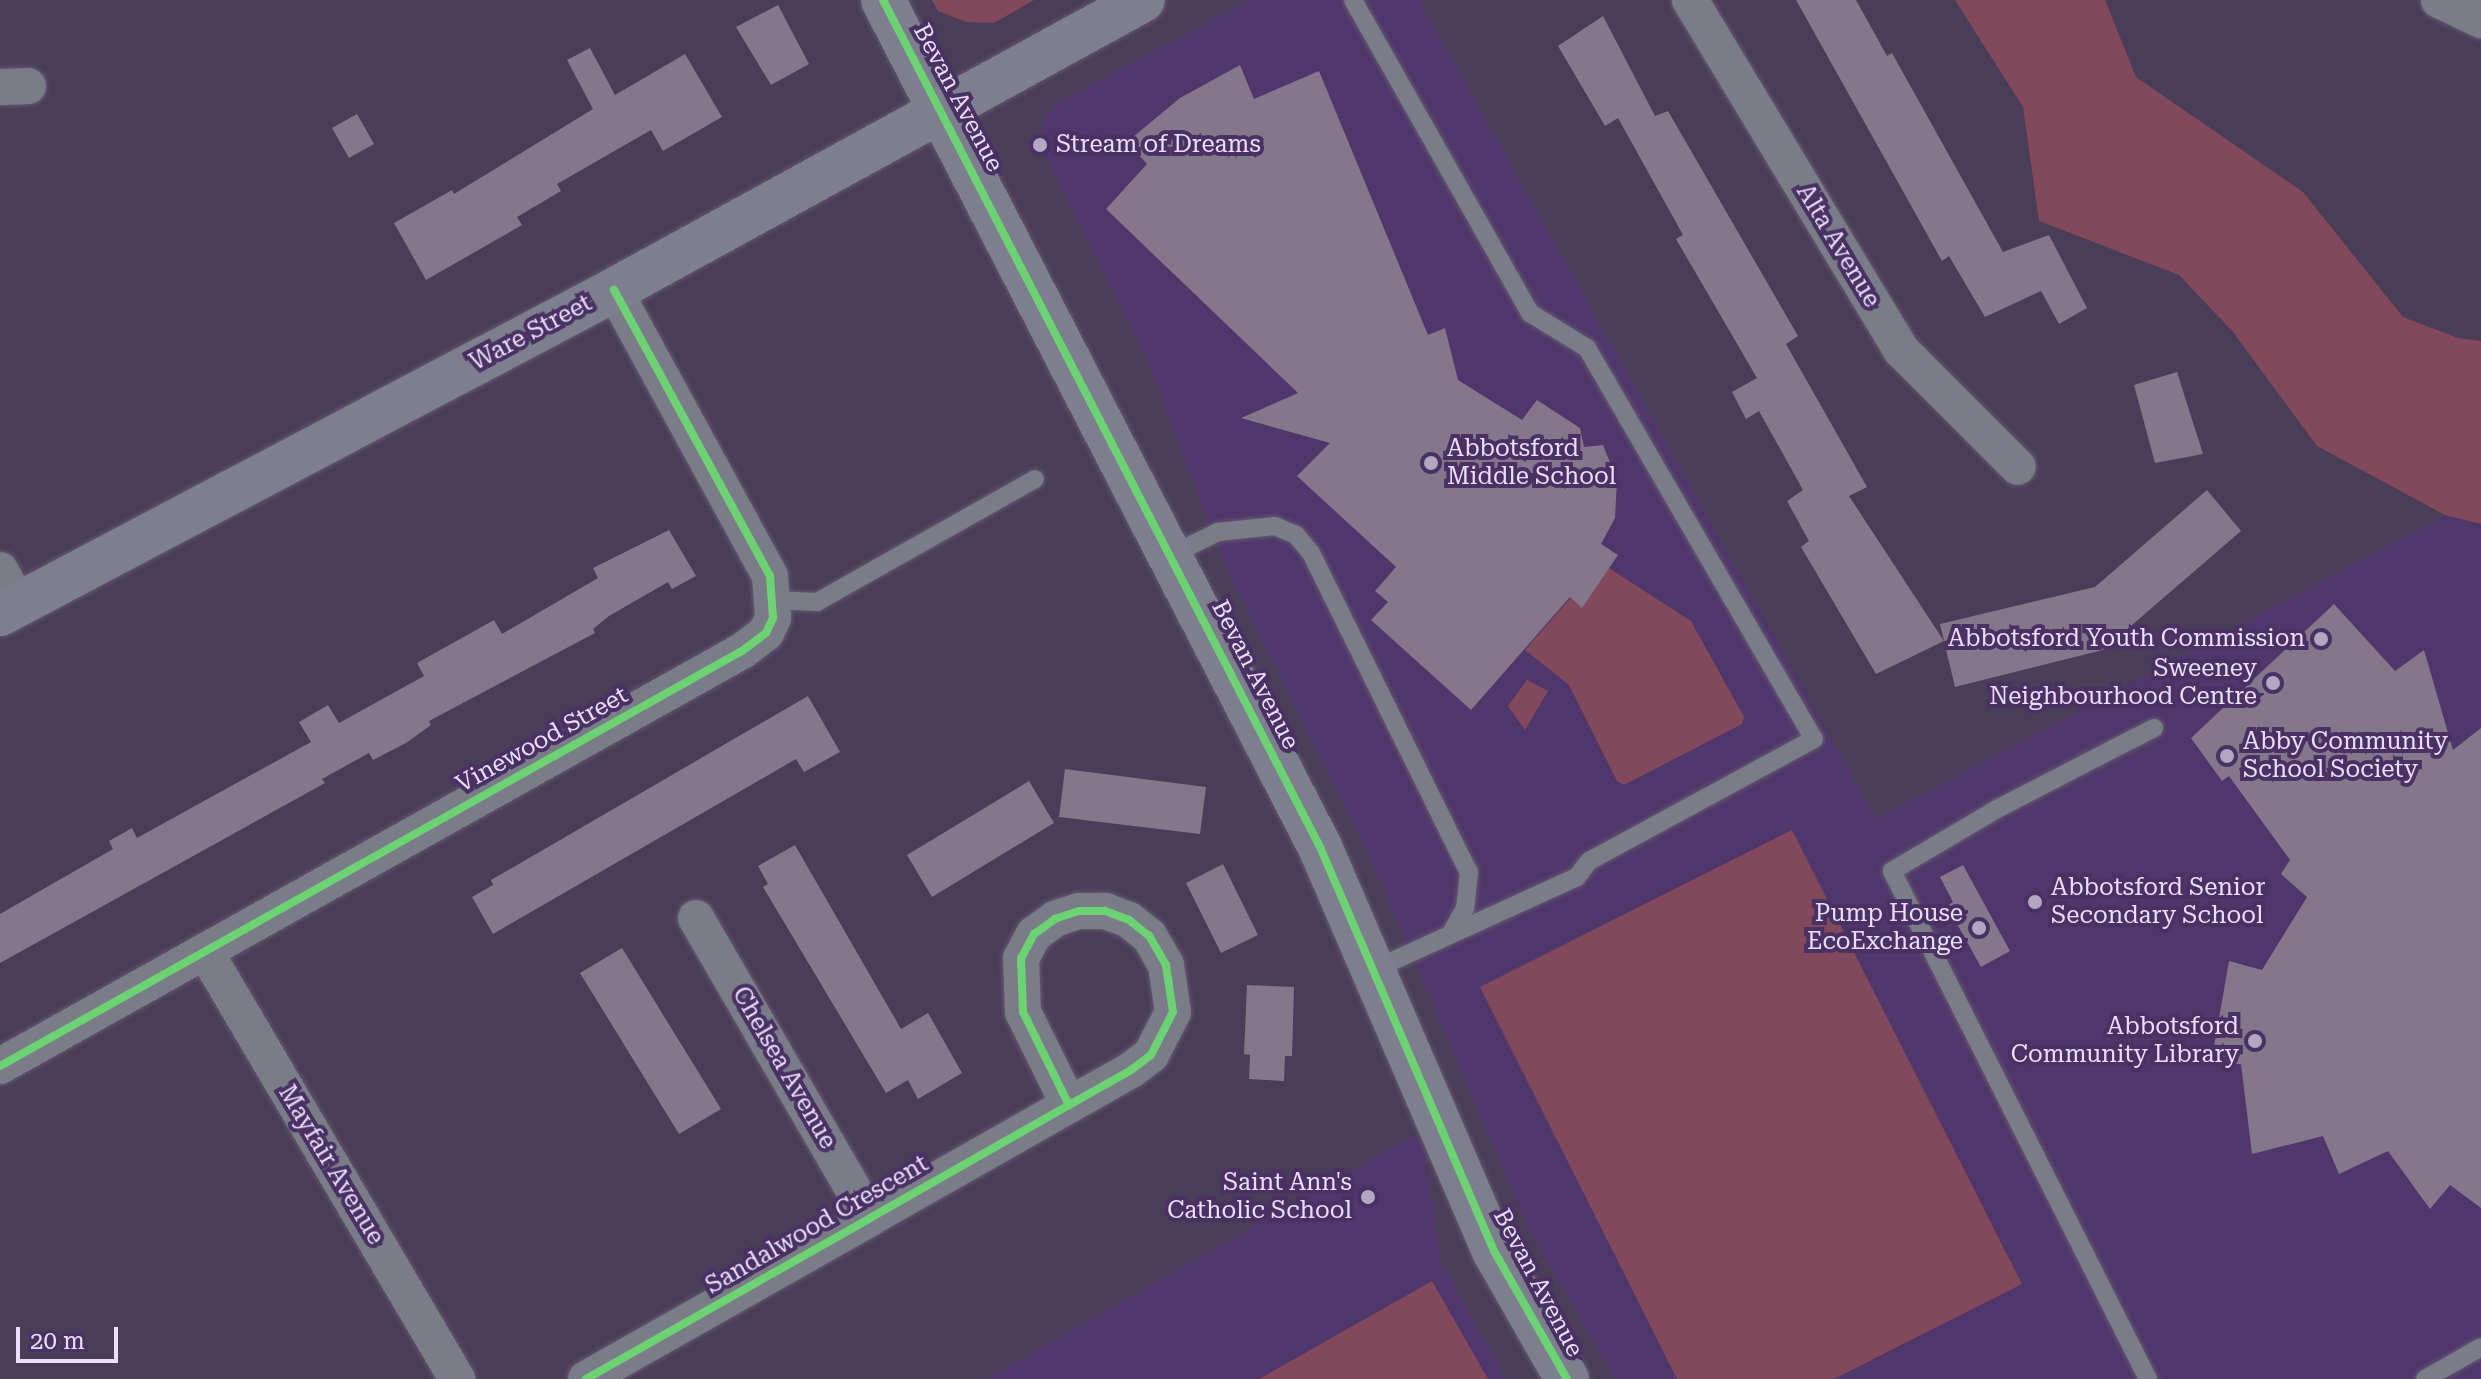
<!DOCTYPE html>
<html>
<head>
<meta charset="utf-8">
<style>
  body { margin:0 }
  #map { position:relative; width:2481px; height:1379px; overflow:hidden; background:#4a3d58; font-family:"Roboto Serif",serif }
  div>[style] { position:absolute }
  .built>* { inset:0; background:#4f376b }
  .green>* { inset:0; background:#82485b }
  .building>* { inset:0; background:#84768b }
  .roads { filter:drop-shadow(0 0 2px #645970) drop-shadow(0 0 2px #645970) }
  .lane>* { height:18px; margin:-9px; padding:0 9px; transform-origin:9px; border-radius:9px; background:#7a7c88 }
  .street>* { height:36px; margin:-18px; padding:0 18px; transform-origin:18px; border-radius:18px; background:#7a7c88 }
  .secondary>* { height:44px; margin:-22px; padding:0 22px; transform-origin:22px; border-radius:22px; background:#7d7e8e }
  .cycleway>* { height:8px; margin:-4px; padding:0 4px; transform-origin:4px; border-radius:4px; background:#6cd273 }
  .dots>* { width:22px; height:22px; translate:-50% -50%; box-sizing:border-box; border:4px solid #493263; border-radius:50% }
  span { translate:-50% -50%; white-space:nowrap; text-align:center; line-height:1.15; -webkit-text-stroke:8px #493263; paint-order:stroke }
  .street-label { font-size:24px; color:#ebdffd }
  .poi-label { font-size:24px; color:#ebdffd }
  .left { translate:0 -50%; text-align:left }
  .right { translate:-100% -50%; text-align:right }
  .scale { position:absolute; left:16px; top:1327px; width:102px; height:36px; box-sizing:border-box; border:4px solid #ebdffd; border-top:0; padding-left:10px; font-size:24px; line-height:28px; white-space:nowrap; color:#ebdffd; -webkit-text-stroke:6px #493263; paint-order:stroke }
</style>
</head>
<body>
<div id="map">
  <div class="built">
    <i style="clip-path:polygon(1249px 0,1419px 0,1876px 819px,2445px 515px,2481px 524px,2481px 1379px,1615px 1379px,1529px 1230px,1366px 849px,1226px 569px,1146px 358px,1040px 145px,1042px 121px,1055px 104px)"></i>
    <i style="clip-path:polygon(1421px 1131px,1442px 1264px,1506px 1379px,986px 1379px)"></i>
  </div>
  <div class="green">
    <i style="clip-path:polygon(932px 0,1034px 0,994px 23px,966px 22px,938px 11px)"></i>
    <i style="clip-path:polygon(1955px 0,2105px 0,2136px 77px,2303px 192px,2403px 317px,2458px 338px,2481px 341px,2481px 524px,2445px 515px,2317px 446px,2233px 332px,2179px 275px,2039px 221px,2023px 107px)"></i>
    <i style="clip-path:polygon(1601px 563px,1691px 621px,1744px 717px,1742px 724px,1624px 785px,1617px 781px,1569px 685px,1525px 650px)"></i>
    <i style="clip-path:polygon(1527px 680px,1548px 691px,1525px 730px,1508px 706px)"></i>
    <i style="clip-path:polygon(1792px 830px,2022px 1284px,1834px 1379px,1677px 1379px,1480px 987px)"></i>
    <i style="clip-path:polygon(1432px 1281px,1488px 1379px,1259px 1379px)"></i>
  </div>
  <div class="building">
    <i style="clip-path:polygon(1796px 0,1856px 0,1887px 56px,1892px 53px,2003px 252px,2049px 235px,2087px 308px,2059px 324px,2041px 291px,1985px 317px,1949px 256px,1942px 261px)"></i>
    <i style="clip-path:polygon(778px 5px,809px 64px,771px 85px,736px 27px)"></i>
    <i style="clip-path:polygon(1603px 16px,1655px 116px,1668px 111px,1798px 336px,1786px 344px,1867px 487px,1849px 496px,1944px 641px,1876px 674px,1801px 547px,1809px 541px,1787px 501px,1803px 490px,1759px 411px,1746px 419px,1732px 392px,1757px 378px,1676px 239px,1683px 235px,1618px 118px,1605px 126px,1558px 46px)"></i>
    <i style="clip-path:polygon(590px 48px,615px 95px,685px 54px,722px 117px,663px 151px,651px 130px,557px 184px,561px 191px,517px 217px,522px 225px,426px 280px,394px 223px,452px 190px,454px 194px,593px 109px,567px 60px)"></i>
    <i style="clip-path:polygon(1240px 65px,1254px 99px,1319px 71px,1428px 335px,1445px 328px,1458px 380px,1522px 420px,1537px 400px,1580px 428px,1584px 447px,1603px 445px,1617px 480px,1615px 518px,1601px 544px,1618px 555px,1582px 608px,1570px 597px,1471px 710px,1371px 620px,1388px 602px,1375px 591px,1396px 567px,1297px 476px,1330px 443px,1241px 418px,1298px 393px,1106px 209px,1147px 164px,1127px 142px,1180px 98px)"></i>
    <i style="clip-path:polygon(357px 114px,374px 144px,349px 158px,332px 128px)"></i>
    <i style="clip-path:polygon(2177px 372px,2203px 454px,2155px 463px,2134px 385px)"></i>
    <i style="clip-path:polygon(2207px 490px,2241px 531px,2103px 650px,1955px 687px,1940px 624px,2095px 587px)"></i>
    <i style="clip-path:polygon(669px 530px,696px 576px,672px 589px,668px 582px,609px 616px,593px 629px,595px 633px,429px 721px,431px 725px,406px 743px,373px 760px,369px 753px,322px 779px,325px 783px,0 963px,0 914px,113px 849px,109px 841px,132px 828px,137px 838px,311px 742px,299px 722px,328px 705px,339px 723px,424px 676px,417px 663px,494px 620px,502px 634px,598px 578px,593px 568px)"></i>
    <i style="clip-path:polygon(2334px 604px,2395px 671px,2424px 650px,2453px 750px,2481px 728px,2481px 1208px,2450px 1185px,2430px 1209px,2388px 1151px,2339px 1174px,2323px 1136px,2252px 1154px,2241px 1064px,2211px 1064px,2229px 961px,2262px 970px,2307px 897px,2281px 874px,2290px 860px,2229px 776px,2222px 781px,2191px 738px)"></i>
    <i style="clip-path:polygon(808px 696px,840px 752px,804px 772px,796px 759px,493px 934px,472px 897px,493px 885px,491px 880px)"></i>
    <i style="clip-path:polygon(1065px 769px,1206px 787px,1200px 834px,1059px 817px)"></i>
    <i style="clip-path:polygon(1029px 781px,1054px 823px,932px 897px,907px 855px)"></i>
    <i style="clip-path:polygon(795px 845px,901px 1029px,928px 1013px,962px 1073px,918px 1099px,908px 1080px,886px 1093px,763px 887px,768px 884px,758px 866px)"></i>
    <i style="clip-path:polygon(1223px 864px,1258px 935px,1221px 953px,1186px 883px)"></i>
    <i style="clip-path:polygon(1963px 865px,2010px 951px,1981px 967px,1947px 906px,1953px 902px,1940px 877px)"></i>
    <i style="clip-path:polygon(622px 948px,721px 1109px,679px 1134px,580px 973px)"></i>
    <i style="clip-path:polygon(1247px 985px,1294px 987px,1292px 1056px,1285px 1056px,1284px 1081px,1249px 1079px,1250px 1055px,1244px 1054px)"></i>
  </div>
  <div class="roads">
    <div class="lane">
      <i style="left:1353px;top:0;width:360px;rotate:60.5deg"></i>
      <i style="left:1530px;top:313px;width:67px;rotate:31.6deg"></i>
      <i style="left:1587px;top:348px;width:452px;rotate:59.9deg"></i>
      <i style="left:1814px;top:739px;width:256px;rotate:151.5deg"></i>
      <i style="left:1589px;top:861px;width:20px;rotate:127deg"></i>
      <i style="left:1577px;top:877px;width:222px;rotate:155.5deg"></i>
      <i style="left:1171px;top:555px;width:52px;rotate:-26.1deg"></i>
      <i style="left:1218px;top:532px;width:57px;rotate:-6deg"></i>
      <i style="left:1275px;top:526px;width:23px;rotate:23deg"></i>
      <i style="left:1296px;top:535px;width:23px;rotate:50deg"></i>
      <i style="left:1311px;top:553px;width:356px;rotate:63.7deg"></i>
      <i style="left:1469px;top:872px;width:36px;rotate:96deg"></i>
      <i style="left:1465px;top:908px;width:25px;rotate:119deg"></i>
      <i style="left:773px;top:600px;width:44px;rotate:2.6deg"></i>
      <i style="left:817px;top:602px;width:250px;rotate:-29.4deg"></i>
      <i style="left:2148px;top:1379px;width:569px;rotate:-116.75deg"></i>
      <i style="left:1892px;top:871px;width:120px;rotate:-30.6deg"></i>
      <i style="left:1995px;top:810px;width:179px;rotate:-27.3deg"></i>
      <i style="left:2425px;top:1379px;width:64px;rotate:-29.7deg"></i>
    </div>
    <div class="street">
      <i style="left:1690px;top:0;width:409px;rotate:58.9deg"></i>
      <i style="left:1901px;top:350px;width:165px;rotate:45deg"></i>
      <i style="left:2439px;top:0;width:47px;rotate:25.5deg"></i>
      <i style="left:0;top:87px;width:28px;rotate:-2deg"></i>
      <i style="left:0;top:570px;width:39px;rotate:61deg"></i>
      <i style="left:696px;top:918px;width:347px;rotate:59.9deg"></i>
      <i style="left:205px;top:951px;width:497px;rotate:59.5deg"></i>
      <i style="left:0;top:1066px;width:850px;rotate:-29.22deg"></i>
      <i style="left:742px;top:651px;width:30px;rotate:-37deg"></i>
      <i style="left:766px;top:633px;width:17px;rotate:-65deg"></i>
      <i style="left:773px;top:618px;width:42px;rotate:-94.1deg"></i>
      <i style="left:770px;top:576px;width:326px;rotate:-118.6deg"></i>
      <i style="left:586px;top:1379px;width:326px;rotate:-29.5deg"></i>
      <i style="left:870px;top:1218px;width:229px;rotate:-29.6deg"></i>
      <i style="left:1069px;top:1105px;width:71px;rotate:-29.4deg"></i>
      <i style="left:1131px;top:1070px;width:25px;rotate:-37deg"></i>
      <i style="left:1151px;top:1055px;width:48px;rotate:-62.9deg"></i>
      <i style="left:1173px;top:1012px;width:48px;rotate:-98.5deg"></i>
      <i style="left:1166px;top:965px;width:34px;rotate:-120deg"></i>
      <i style="left:1149px;top:936px;width:26px;rotate:-141deg"></i>
      <i style="left:1129px;top:920px;width:26px;rotate:-159deg"></i>
      <i style="left:1105px;top:911px;width:26px;rotate:180deg"></i>
      <i style="left:1079px;top:911px;width:25px;rotate:162deg"></i>
      <i style="left:1055px;top:919px;width:26px;rotate:144deg"></i>
      <i style="left:1034px;top:934px;width:27px;rotate:118deg"></i>
      <i style="left:1021px;top:958px;width:54px;rotate:87.9deg"></i>
      <i style="left:1023px;top:1012px;width:104px;rotate:63.7deg"></i>
    </div>
    <div class="secondary">
      <i style="left:883px;top:0;width:953px;rotate:62.71deg"></i>
      <i style="left:1320px;top:847px;width:440px;rotate:66.7deg"></i>
      <i style="left:1494px;top:1251px;width:147px;rotate:60.3deg"></i>
      <i style="left:0;top:614px;width:694px;rotate:-27.82deg"></i>
      <i style="left:614px;top:290px;width:603px;rotate:-28.73deg"></i>
    </div>
  </div>
  <div class="cycleway">
    <i style="left:883px;top:0;width:953px;rotate:62.71deg"></i>
    <i style="left:1320px;top:847px;width:440px;rotate:66.7deg"></i>
    <i style="left:1494px;top:1251px;width:147px;rotate:60.3deg"></i>
    <i style="left:0;top:1066px;width:850px;rotate:-29.22deg"></i>
    <i style="left:742px;top:651px;width:30px;rotate:-37deg"></i>
    <i style="left:766px;top:633px;width:17px;rotate:-65deg"></i>
    <i style="left:773px;top:618px;width:42px;rotate:-94.1deg"></i>
    <i style="left:770px;top:576px;width:326px;rotate:-118.6deg"></i>
    <i style="left:586px;top:1379px;width:326px;rotate:-29.5deg"></i>
    <i style="left:870px;top:1218px;width:229px;rotate:-29.6deg"></i>
    <i style="left:1069px;top:1105px;width:71px;rotate:-29.4deg"></i>
    <i style="left:1131px;top:1070px;width:25px;rotate:-37deg"></i>
    <i style="left:1151px;top:1055px;width:48px;rotate:-62.9deg"></i>
    <i style="left:1173px;top:1012px;width:48px;rotate:-98.5deg"></i>
    <i style="left:1166px;top:965px;width:34px;rotate:-120deg"></i>
    <i style="left:1149px;top:936px;width:26px;rotate:-141deg"></i>
    <i style="left:1129px;top:920px;width:26px;rotate:-159deg"></i>
    <i style="left:1105px;top:911px;width:26px;rotate:180deg"></i>
    <i style="left:1079px;top:911px;width:25px;rotate:162deg"></i>
    <i style="left:1055px;top:919px;width:26px;rotate:144deg"></i>
    <i style="left:1034px;top:934px;width:27px;rotate:118deg"></i>
    <i style="left:1021px;top:958px;width:54px;rotate:87.9deg"></i>
    <i style="left:1023px;top:1012px;width:104px;rotate:63.7deg"></i>
  </div>
  <div class="dots">
    <i style="left:1040px;top:145px;background:#b3a6c3"></i>
    <i style="left:1431px;top:463px;background:#b3a6c3"></i>
    <i style="left:2321px;top:639px;background:#b3a6c3"></i>
    <i style="left:2273px;top:683px;background:#b3a6c3"></i>
    <i style="left:2227px;top:756px;background:#b3a6c3"></i>
    <i style="left:2035px;top:902px;background:#b3a6c3"></i>
    <i style="left:1979px;top:928px;background:#b3a6c3"></i>
    <i style="left:2255px;top:1041px;background:#b3a6c3"></i>
    <i style="left:1368px;top:1197px;background:#b3a6c3"></i>
  </div>
  <div class="street-label">
    <span style="left:958px;top:98px;rotate:62deg">Bevan Avenue</span>
    <span style="left:1838px;top:246px;rotate:59deg">Alta Avenue</span>
    <span style="left:531px;top:333px;rotate:-28deg">Ware Street</span>
    <span style="left:1255px;top:675px;rotate:63deg">Bevan Avenue</span>
    <span style="left:542px;top:740px;rotate:-29deg">Vinewood Street</span>
    <span style="left:784px;top:1068px;rotate:60deg">Chelsea Avenue</span>
    <span style="left:331px;top:1165px;rotate:59deg">Mayfair Avenue</span>
    <span style="left:817px;top:1225px;rotate:-30deg">Sandalwood Crescent</span>
    <span style="left:1538px;top:1283px;rotate:62deg">Bevan Avenue</span>
  </div>
  <div class="poi-label">
    <span class="left" style="left:1056px;top:145px">Stream of Dreams</span>
    <span class="left" style="left:1447px;top:463px">Abbotsford<br>Middle School</span>
    <span class="right" style="left:2305px;top:639px">Abbotsford Youth Commission</span>
    <span class="right" style="left:2257px;top:683px">Sweeney<br>Neighbourhood Centre</span>
    <span class="left" style="left:2243px;top:756px">Abby Community<br>School Society</span>
    <span class="left" style="left:2051px;top:902px">Abbotsford Senior<br>Secondary School</span>
    <span class="right" style="left:1963px;top:928px">Pump House<br>EcoExchange</span>
    <span class="right" style="left:2239px;top:1041px">Abbotsford<br>Community Library</span>
    <span class="right" style="left:1352px;top:1197px">Saint Ann's<br>Catholic School</span>
  </div>
  <div class="scale">20 m</div>
</div>
</body>
</html>
